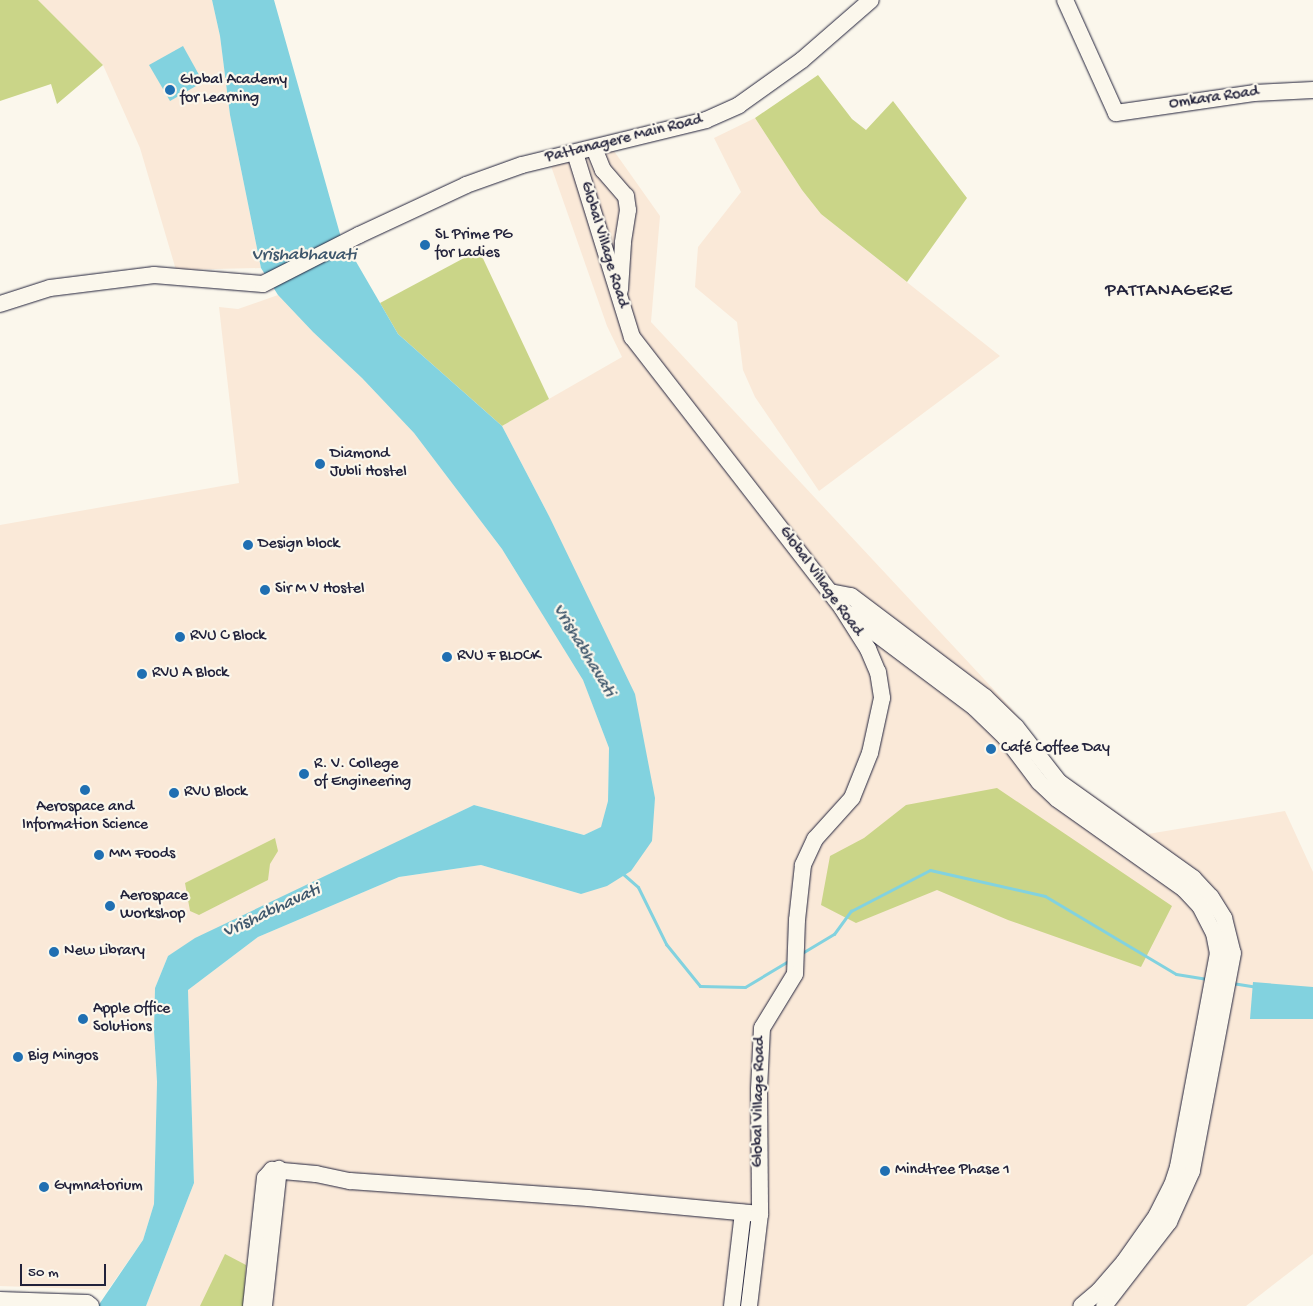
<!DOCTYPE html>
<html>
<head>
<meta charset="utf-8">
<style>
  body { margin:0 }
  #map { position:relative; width:1313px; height:1306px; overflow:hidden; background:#fbf7ec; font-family:"Gochi Hand",sans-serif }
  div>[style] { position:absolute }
  .built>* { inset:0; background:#fae9d8 }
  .green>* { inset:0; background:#cad588 }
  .water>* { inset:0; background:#82d2df }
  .stream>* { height:3px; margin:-1.5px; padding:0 1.5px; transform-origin:1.5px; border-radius:1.5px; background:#82d2df }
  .roads { filter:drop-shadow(0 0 1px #22223b) drop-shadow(0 0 1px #22223b) }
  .minor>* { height:16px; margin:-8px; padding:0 8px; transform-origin:8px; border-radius:8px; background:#fbf7ec }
  .dots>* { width:14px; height:14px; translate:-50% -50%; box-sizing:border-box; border:2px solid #fbf7ec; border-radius:50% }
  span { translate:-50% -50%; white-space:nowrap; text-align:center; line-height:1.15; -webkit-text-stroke:4.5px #fbf7ec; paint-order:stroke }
  .poi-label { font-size:16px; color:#22223b }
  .left { translate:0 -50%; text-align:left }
  .street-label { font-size:16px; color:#22223b }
  .water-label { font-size:18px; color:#3f576c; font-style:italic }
  .quarter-label { font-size:19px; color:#22223b; letter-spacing:1px }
  .scale { position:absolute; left:20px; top:1264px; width:86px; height:22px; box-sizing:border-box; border:2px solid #22223b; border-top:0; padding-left:6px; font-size:15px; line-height:18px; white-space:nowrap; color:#22223b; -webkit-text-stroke:4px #fbf7ec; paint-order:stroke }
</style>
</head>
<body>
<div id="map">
  <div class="built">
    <i style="clip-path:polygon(38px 0,212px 0,220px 36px,230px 115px,261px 268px,176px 270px,140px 148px,103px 65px)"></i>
    <i style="clip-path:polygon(755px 118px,802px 190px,821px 214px,1000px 356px,819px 491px,755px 397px,743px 370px,737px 322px,695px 287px,698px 247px,741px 192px,714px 138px)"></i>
    <i style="clip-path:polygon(614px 151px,660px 216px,651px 322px,1011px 708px,1064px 775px,1148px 834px,1285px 811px,1313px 872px,1313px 1254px,1246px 1306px,146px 1306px,194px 1183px,188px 990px,258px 937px,399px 877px,481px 865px,581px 894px,652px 841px,549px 516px,502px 426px,622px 357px,607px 326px,551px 166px)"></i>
    <i style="clip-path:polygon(278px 295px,313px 332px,362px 378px,414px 433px,502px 549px,583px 679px,609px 748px,608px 801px,602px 827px,584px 835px,474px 805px,168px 956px,155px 988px,154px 1031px,157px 1082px,154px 1204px,143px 1240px,108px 1290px,0 1286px,0 525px,239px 483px,219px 307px,238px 309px)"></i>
  </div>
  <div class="green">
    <i style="clip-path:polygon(0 0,38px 0,103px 65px,57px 104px,51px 84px,0 101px)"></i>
    <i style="clip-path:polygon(818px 75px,852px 119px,866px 130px,893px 101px,967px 198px,907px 282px,821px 214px,802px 190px,755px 118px)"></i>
    <i style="clip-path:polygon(479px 250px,549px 399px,502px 426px,398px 334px,380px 303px)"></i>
    <i style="clip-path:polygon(997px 788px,1172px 906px,1141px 967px,1008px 920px,937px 890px,856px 923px,821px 905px,830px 856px,864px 838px,906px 805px)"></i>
    <i style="clip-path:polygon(275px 838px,278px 851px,270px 864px,268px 880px,199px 915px,190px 911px,185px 883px)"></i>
    <i style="clip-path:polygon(225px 1254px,246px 1265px,243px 1306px,200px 1306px)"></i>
  </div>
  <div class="water">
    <i style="clip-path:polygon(212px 0,274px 0,340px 234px,398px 334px,502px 426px,549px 516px,635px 694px,655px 798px,652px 841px,631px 871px,607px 886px,581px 894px,481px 865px,399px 877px,258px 937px,188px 990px,194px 1183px,146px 1306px,98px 1306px,143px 1240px,154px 1204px,157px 1082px,154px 1031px,155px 988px,168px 956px,195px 938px,474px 805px,584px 835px,601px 827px,608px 801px,609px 748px,583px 680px,502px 549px,414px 433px,362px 378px,313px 332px,278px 295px,261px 268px,230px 115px,220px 36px)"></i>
    <i style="clip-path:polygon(183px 46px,203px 82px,170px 101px,149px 65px)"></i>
    <i style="clip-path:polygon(1253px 982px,1313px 987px,1313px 1019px,1250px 1019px)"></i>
  </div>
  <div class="stream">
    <i style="left:622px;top:873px;width:21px;rotate:41deg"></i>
    <i style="left:638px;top:887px;width:64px;rotate:63.8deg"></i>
    <i style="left:666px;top:944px;width:54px;rotate:51deg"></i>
    <i style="left:700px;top:986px;width:45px;rotate:1.3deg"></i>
    <i style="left:745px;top:987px;width:52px;rotate:-31deg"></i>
    <i style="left:802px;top:953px;width:37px;rotate:-31deg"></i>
    <i style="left:834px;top:934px;width:29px;rotate:-54deg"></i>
    <i style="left:851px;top:911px;width:89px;rotate:-27.4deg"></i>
    <i style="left:930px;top:870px;width:118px;rotate:12.7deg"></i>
    <i style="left:1045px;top:896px;width:152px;rotate:30.8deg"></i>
    <i style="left:1176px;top:974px;width:33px;rotate:9deg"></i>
    <i style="left:1232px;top:983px;width:24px;rotate:9deg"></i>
  </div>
  <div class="roads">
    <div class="minor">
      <i style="left:1065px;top:0;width:124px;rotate:65.7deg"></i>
      <i style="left:1116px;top:113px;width:139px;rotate:-8.2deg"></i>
      <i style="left:1254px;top:93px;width:59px;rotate:-2.9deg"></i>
      <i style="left:594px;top:148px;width:24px;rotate:68deg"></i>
      <i style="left:603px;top:170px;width:35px;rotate:49deg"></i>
      <i style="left:626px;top:196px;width:14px;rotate:82deg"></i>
      <i style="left:628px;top:210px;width:33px;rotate:99deg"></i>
      <i style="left:623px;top:243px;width:47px;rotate:93.7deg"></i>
      <i style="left:575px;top:153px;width:193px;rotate:72.8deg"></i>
      <i style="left:632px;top:337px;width:343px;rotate:52.2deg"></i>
      <i style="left:842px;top:608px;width:49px;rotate:57.6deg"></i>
      <i style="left:868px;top:649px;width:25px;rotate:67deg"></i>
      <i style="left:878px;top:672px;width:26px;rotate:81deg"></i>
      <i style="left:882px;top:698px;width:56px;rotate:102.3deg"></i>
      <i style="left:870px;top:753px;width:48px;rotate:111.8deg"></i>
      <i style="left:852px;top:798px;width:55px;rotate:132.1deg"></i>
      <i style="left:815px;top:839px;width:29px;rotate:115deg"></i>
      <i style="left:803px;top:865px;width:55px;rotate:96.2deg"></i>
      <i style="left:797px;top:920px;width:54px;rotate:92.1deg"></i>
      <i style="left:795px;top:974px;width:63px;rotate:121.4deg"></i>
      <i style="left:762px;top:1028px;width:62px;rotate:92.8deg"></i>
      <i style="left:759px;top:1090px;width:124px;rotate:89.5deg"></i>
      <i style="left:760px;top:1214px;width:93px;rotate:96.8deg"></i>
      <i style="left:0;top:304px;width:52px;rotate:-17.7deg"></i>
      <i style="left:50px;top:288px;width:105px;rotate:-7.1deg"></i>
      <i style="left:154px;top:275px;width:109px;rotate:4.7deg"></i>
      <i style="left:263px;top:284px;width:108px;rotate:-27deg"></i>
      <i style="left:359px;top:235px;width:118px;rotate:-25deg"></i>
      <i style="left:466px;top:185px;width:59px;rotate:-19.7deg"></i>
      <i style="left:522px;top:165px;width:189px;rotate:-13.7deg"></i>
      <i style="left:706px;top:120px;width:36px;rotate:-24deg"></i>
      <i style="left:739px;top:105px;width:77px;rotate:-35.5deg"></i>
      <i style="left:802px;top:60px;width:91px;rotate:-41deg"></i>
      <i style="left:830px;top:592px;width:21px;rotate:11deg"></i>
      <i style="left:851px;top:596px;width:168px;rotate:37deg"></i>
      <i style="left:985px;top:697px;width:43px;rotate:44.1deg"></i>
      <i style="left:1016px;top:727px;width:70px;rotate:52deg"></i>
      <i style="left:1059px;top:782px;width:165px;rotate:35.6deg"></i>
      <i style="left:1193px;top:878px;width:26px;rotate:47deg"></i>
      <i style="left:1211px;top:897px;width:25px;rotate:58deg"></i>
      <i style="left:1224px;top:918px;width:36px;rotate:76deg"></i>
      <i style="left:1233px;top:953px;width:222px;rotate:100.7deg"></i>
      <i style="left:1192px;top:1171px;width:56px;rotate:114.3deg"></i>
      <i style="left:1169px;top:1222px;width:106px;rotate:127.7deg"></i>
      <i style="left:850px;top:614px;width:156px;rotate:36.9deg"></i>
      <i style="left:975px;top:708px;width:42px;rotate:44deg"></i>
      <i style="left:1005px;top:737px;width:56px;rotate:52.9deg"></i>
      <i style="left:1039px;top:782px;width:25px;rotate:43deg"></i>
      <i style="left:1057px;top:799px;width:156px;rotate:35.3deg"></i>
      <i style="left:1184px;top:889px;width:23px;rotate:47deg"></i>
      <i style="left:1200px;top:906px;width:30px;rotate:63deg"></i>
      <i style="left:1214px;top:933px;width:20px;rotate:79deg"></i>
      <i style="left:1218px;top:953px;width:218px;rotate:100.6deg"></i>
      <i style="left:1178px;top:1167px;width:19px;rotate:108deg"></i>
      <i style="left:1172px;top:1185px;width:34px;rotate:117deg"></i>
      <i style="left:1157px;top:1215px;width:57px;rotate:125.1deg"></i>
      <i style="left:1124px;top:1262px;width:38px;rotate:131deg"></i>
      <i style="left:1099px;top:1291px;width:23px;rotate:140deg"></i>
      <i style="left:0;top:1300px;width:87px;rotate:2deg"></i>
      <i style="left:87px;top:1303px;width:5px;rotate:37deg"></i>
      <i style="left:251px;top:1306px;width:129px;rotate:-83.8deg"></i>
      <i style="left:265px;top:1178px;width:11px;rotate:-49deg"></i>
      <i style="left:272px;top:1170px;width:44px;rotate:5.2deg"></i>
      <i style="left:316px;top:1174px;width:35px;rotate:12deg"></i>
      <i style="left:350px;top:1181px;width:239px;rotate:4.1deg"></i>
      <i style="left:588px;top:1198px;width:173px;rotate:5.3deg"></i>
      <i style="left:264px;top:1306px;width:138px;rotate:-83.8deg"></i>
      <i style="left:732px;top:1306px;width:94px;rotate:-83.3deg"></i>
    </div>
  </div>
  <div class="dots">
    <i style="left:170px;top:90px;background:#1f6fb2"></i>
    <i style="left:425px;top:245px;background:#1f6fb2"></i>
    <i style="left:320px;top:464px;background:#1f6fb2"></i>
    <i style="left:248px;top:545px;background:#1f6fb2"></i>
    <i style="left:265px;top:590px;background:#1f6fb2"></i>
    <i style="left:180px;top:637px;background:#1f6fb2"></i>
    <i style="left:447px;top:657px;background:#1f6fb2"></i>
    <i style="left:142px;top:674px;background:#1f6fb2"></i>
    <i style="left:991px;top:749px;background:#1f6fb2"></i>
    <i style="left:304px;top:774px;background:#1f6fb2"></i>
    <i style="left:85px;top:790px;background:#1f6fb2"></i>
    <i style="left:174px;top:793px;background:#1f6fb2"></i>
    <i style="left:99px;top:855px;background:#1f6fb2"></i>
    <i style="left:110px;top:906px;background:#1f6fb2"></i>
    <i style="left:54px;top:952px;background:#1f6fb2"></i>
    <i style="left:83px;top:1019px;background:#1f6fb2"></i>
    <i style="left:18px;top:1057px;background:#1f6fb2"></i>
    <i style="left:885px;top:1171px;background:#1f6fb2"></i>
    <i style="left:44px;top:1187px;background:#1f6fb2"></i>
  </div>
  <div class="poi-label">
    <span class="left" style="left:180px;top:90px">Global Academy<br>for Learning</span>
    <span class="left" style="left:435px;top:245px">SL Prime PG<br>for Ladies</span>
    <span class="left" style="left:330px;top:464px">Diamond<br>Jubli Hostel</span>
    <span class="left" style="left:258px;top:545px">Design block</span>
    <span class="left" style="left:275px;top:590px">Sir M V Hostel</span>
    <span class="left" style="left:190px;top:637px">RVU C Block</span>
    <span class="left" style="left:457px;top:657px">RVU F BLOCK</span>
    <span class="left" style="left:152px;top:674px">RVU A Block</span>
    <span class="left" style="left:1001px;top:749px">Café Coffee Day</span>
    <span class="left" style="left:314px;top:774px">R. V. College<br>of Engineering</span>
    <span class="left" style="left:184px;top:793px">RVU Block</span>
    <span style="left:85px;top:817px">Aerospace and<br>Information Science</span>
    <span class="left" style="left:109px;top:855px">MM Foods</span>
    <span class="left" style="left:120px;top:906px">Aerospace<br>Workshop</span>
    <span class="left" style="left:64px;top:952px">New Library</span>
    <span class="left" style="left:93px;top:1019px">Apple Office<br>Solutions</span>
    <span class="left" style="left:28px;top:1057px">Big Mingos</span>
    <span class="left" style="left:895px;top:1171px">Mindtree Phase 1</span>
    <span class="left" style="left:54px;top:1187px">Gymnatorium</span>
  </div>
  <div class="street-label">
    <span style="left:1214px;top:99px;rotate:-8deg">Omkara Road</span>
    <span style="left:624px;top:140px;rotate:-14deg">Pattanagere Main Road</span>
    <span style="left:603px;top:245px;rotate:73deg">Global Village Road</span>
    <span style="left:820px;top:582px;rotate:54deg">Global Village Road</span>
    <span style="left:760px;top:1102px;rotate:-89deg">Global Village Road</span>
  </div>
  <div class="water-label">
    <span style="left:304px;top:256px">Vrishabhavati</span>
    <span style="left:583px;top:651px;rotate:59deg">Vrishabhavati</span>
    <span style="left:272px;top:912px;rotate:-25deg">Vrishabhavati</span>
  </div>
  <div class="quarter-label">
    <span style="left:1169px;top:292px">PATTANAGERE</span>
  </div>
  <div class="scale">50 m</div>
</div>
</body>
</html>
